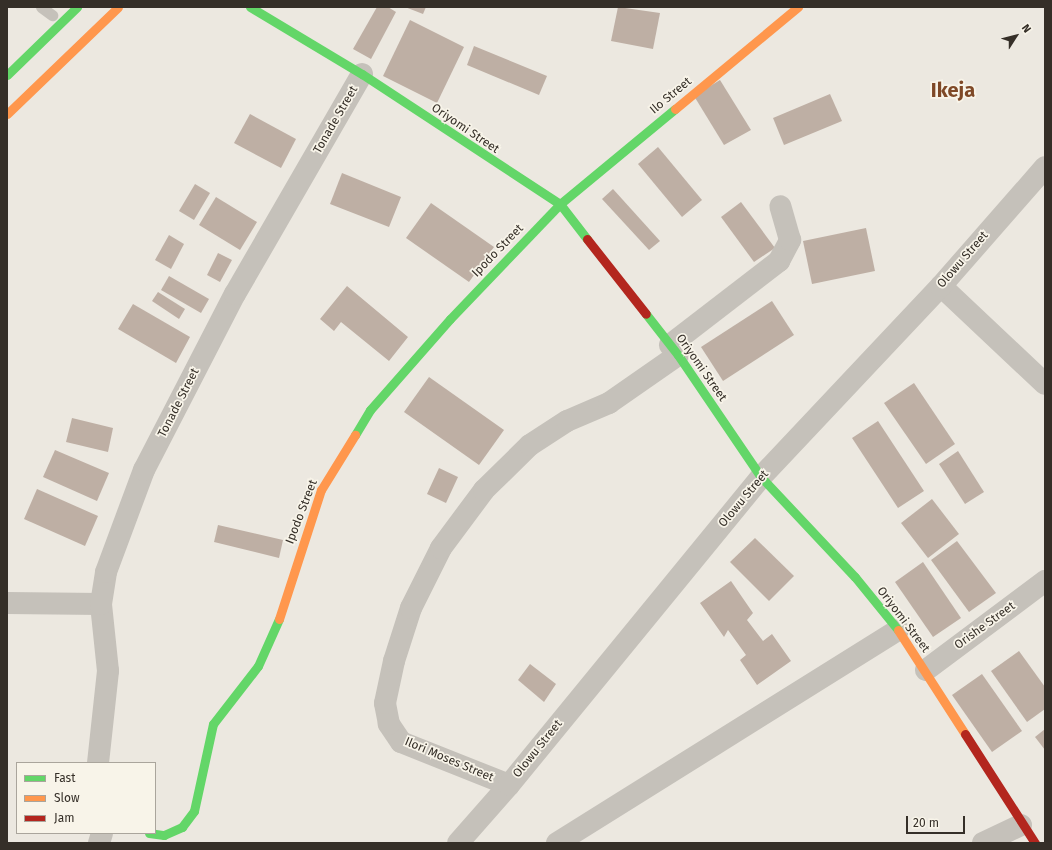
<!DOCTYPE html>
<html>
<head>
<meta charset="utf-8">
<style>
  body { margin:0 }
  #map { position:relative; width:1052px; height:850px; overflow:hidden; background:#ece8e0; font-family:"Fira Sans",sans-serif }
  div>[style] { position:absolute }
  .building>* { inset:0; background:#beafa4 }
  .lane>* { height:11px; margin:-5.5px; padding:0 5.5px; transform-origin:5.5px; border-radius:5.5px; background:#c5c1ba }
  .street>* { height:22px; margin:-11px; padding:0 11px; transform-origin:11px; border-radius:11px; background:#c5c1ba }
  .fast>* { height:9px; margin:-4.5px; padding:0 4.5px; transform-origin:4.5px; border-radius:4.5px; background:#63d668 }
  .slow>* { height:9px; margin:-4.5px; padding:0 4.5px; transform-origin:4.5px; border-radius:4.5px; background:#ff974d }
  .jam>* { height:9px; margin:-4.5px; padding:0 4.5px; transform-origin:4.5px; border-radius:4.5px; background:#b3261e }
  span { translate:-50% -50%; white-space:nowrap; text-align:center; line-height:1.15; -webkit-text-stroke:3.5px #f8f4e9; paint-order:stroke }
  .street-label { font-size:12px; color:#352f28 }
  .town-label { font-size:20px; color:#7f4927; font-weight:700 }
  .frame { position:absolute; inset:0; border:8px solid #352f28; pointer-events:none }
  .legend { position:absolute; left:16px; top:762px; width:140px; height:72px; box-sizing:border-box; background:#f8f4e9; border:1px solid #aaa59c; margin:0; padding:5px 7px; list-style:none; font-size:12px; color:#352f28 }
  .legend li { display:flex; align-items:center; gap:8px; height:20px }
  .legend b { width:20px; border:1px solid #aaa59c }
  .north { position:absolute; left:996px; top:16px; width:40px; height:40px; -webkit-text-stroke:3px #f8f4e9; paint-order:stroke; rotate:54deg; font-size:11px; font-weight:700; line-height:16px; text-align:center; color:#352f28 }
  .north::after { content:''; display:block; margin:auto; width:14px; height:18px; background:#352f28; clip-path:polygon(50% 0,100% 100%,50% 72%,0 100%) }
  .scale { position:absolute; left:906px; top:816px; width:59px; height:18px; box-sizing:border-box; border:2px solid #352f28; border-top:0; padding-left:5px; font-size:12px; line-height:14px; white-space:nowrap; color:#352f28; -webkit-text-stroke:3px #f8f4e9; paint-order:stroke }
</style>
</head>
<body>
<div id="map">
  <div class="building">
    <i style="clip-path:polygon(377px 7px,388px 7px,396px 12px,371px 59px,353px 49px)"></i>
    <i style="clip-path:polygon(405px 7px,426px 7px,423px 14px)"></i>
    <i style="clip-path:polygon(618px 7px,660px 13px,653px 49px,611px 41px)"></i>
    <i style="clip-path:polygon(410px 20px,464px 47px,437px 103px,383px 76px)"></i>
    <i style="clip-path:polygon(474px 46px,547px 76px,539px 95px,467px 65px)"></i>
    <i style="clip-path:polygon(720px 80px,751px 130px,724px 145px,694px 96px)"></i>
    <i style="clip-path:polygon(830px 94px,842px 121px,784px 145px,773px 118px)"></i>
    <i style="clip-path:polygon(250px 114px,296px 139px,281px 168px,234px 143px)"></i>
    <i style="clip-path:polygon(658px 147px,702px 200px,682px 217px,638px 164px)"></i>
    <i style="clip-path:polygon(342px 173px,401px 197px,389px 227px,330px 204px)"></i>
    <i style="clip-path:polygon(195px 184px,210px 193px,194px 220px,179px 211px)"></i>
    <i style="clip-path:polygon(613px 189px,660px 241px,649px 250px,602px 199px)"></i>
    <i style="clip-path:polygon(216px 197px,257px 222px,240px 250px,199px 225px)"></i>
    <i style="clip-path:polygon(741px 202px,775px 248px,754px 262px,721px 217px)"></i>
    <i style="clip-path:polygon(431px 203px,494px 247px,469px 282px,406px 238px)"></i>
    <i style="clip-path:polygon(866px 228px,875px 271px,812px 284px,803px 241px)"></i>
    <i style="clip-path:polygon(169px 235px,184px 244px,171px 269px,155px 260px)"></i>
    <i style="clip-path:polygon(218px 253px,232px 260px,220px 282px,207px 275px)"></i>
    <i style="clip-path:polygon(169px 276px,209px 299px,201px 313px,161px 290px)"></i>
    <i style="clip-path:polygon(347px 286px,408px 337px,389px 361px,341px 322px,334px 331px,320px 319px)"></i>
    <i style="clip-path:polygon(158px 292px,185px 309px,179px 319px,152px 301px)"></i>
    <i style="clip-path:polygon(772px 301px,794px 335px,723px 381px,701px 347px)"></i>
    <i style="clip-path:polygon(133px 304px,190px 337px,176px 363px,118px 329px)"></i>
    <i style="clip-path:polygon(429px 377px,504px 430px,479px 465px,404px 412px)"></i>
    <i style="clip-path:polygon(914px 383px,955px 444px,926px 464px,884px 403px)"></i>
    <i style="clip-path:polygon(72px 418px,113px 428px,108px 452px,66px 442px)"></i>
    <i style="clip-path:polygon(878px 421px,924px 491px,898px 508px,852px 438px)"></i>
    <i style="clip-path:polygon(55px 450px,109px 473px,97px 501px,43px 477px)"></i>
    <i style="clip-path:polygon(958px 451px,984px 492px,965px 504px,939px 464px)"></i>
    <i style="clip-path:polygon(439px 468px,458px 477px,446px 503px,427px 494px)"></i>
    <i style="clip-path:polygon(37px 489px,98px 516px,85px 546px,24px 519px)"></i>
    <i style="clip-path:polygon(932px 499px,959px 534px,928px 558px,901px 523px)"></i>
    <i style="clip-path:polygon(218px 525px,283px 540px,279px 558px,214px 542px)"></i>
    <i style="clip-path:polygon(755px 538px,794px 576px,769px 601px,730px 562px)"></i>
    <i style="clip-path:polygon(957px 541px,996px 593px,969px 612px,931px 560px)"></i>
    <i style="clip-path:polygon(923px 562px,961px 618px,933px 637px,895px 582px)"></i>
    <i style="clip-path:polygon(731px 581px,753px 613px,747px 620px,763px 641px,772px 634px,791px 661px,757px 685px,740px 660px,746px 655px,728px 630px,724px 637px,700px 603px)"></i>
    <i style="clip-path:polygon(1019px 651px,1045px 687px,1045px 709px,1027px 722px,991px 671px)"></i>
    <i style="clip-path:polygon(530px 664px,556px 684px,544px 702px,518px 680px)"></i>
    <i style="clip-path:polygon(982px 674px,1022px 731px,992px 752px,952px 695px)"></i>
    <i style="clip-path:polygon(1045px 729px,1045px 750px,1035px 737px)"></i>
  </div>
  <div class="lane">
    <i style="left:41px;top:7px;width:14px;rotate:36deg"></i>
  </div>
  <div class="street">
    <i style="left:941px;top:286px;width:143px;rotate:43.3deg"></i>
    <i style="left:670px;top:345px;width:138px;rotate:-37.6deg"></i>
    <i style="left:779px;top:261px;width:24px;rotate:-62deg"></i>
    <i style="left:790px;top:240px;width:35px;rotate:-106deg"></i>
    <i style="left:7px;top:603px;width:94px;rotate:0.6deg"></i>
    <i style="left:926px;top:670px;width:149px;rotate:-36.8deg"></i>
    <i style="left:98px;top:763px;width:93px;rotate:-83.8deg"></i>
    <i style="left:108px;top:671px;width:67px;rotate:-96deg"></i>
    <i style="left:101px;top:604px;width:32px;rotate:-81deg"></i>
    <i style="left:106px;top:572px;width:109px;rotate:-69.6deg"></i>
    <i style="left:144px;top:470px;width:198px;rotate:-62.7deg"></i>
    <i style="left:235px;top:294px;width:254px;rotate:-60deg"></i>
    <i style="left:509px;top:785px;width:116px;rotate:-158.3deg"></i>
    <i style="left:401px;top:742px;width:22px;rotate:-124deg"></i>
    <i style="left:389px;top:724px;width:21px;rotate:-101deg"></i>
    <i style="left:385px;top:703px;width:43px;rotate:-77.9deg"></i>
    <i style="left:394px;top:661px;width:56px;rotate:-72.2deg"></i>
    <i style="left:411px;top:608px;width:67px;rotate:-63.4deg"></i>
    <i style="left:441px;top:548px;width:72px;rotate:-53.4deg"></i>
    <i style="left:484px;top:490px;width:64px;rotate:-44.4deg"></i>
    <i style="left:530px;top:445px;width:44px;rotate:-33deg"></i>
    <i style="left:567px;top:421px;width:46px;rotate:-23.2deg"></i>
    <i style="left:609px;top:403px;width:84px;rotate:-34.8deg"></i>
    <i style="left:99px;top:843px;width:10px;rotate:-73deg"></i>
    <i style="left:458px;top:843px;width:77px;rotate:-48.7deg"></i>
    <i style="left:509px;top:785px;width:398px;rotate:-50.7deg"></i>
    <i style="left:761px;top:477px;width:262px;rotate:-46.7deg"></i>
    <i style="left:941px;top:286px;width:158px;rotate:-48.8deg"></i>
    <i style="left:557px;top:843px;width:402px;rotate:-32deg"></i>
    <i style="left:983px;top:843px;width:42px;rotate:-25.3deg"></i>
  </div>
  <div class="fast">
    <i style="left:250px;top:7px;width:131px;rotate:30.9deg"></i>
    <i style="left:362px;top:74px;width:237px;rotate:33.3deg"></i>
    <i style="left:560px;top:204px;width:44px;rotate:52.4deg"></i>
    <i style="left:7px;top:75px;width:98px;rotate:-44.2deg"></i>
    <i style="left:646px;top:314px;width:52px;rotate:52deg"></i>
    <i style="left:678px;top:355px;width:148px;rotate:55.8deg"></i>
    <i style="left:761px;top:477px;width:137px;rotate:46.8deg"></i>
    <i style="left:855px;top:577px;width:68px;rotate:50.9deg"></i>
    <i style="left:355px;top:435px;width:29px;rotate:-59deg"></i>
    <i style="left:370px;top:410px;width:121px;rotate:-48.7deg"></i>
    <i style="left:450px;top:319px;width:159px;rotate:-46.3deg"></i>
    <i style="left:560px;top:204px;width:149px;rotate:-39.6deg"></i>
    <i style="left:149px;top:833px;width:15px;rotate:8deg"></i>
    <i style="left:164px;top:835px;width:20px;rotate:-24deg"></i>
    <i style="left:182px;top:827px;width:20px;rotate:-53deg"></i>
    <i style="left:194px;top:811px;width:89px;rotate:-77.7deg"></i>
    <i style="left:213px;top:724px;width:73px;rotate:-52.2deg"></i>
    <i style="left:258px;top:666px;width:51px;rotate:-65.9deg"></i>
  </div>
  <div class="slow">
    <i style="left:675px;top:109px;width:160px;rotate:-39.7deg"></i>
    <i style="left:7px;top:114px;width:154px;rotate:-43.9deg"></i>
    <i style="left:279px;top:619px;width:136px;rotate:-72deg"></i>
    <i style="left:321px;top:490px;width:65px;rotate:-58.3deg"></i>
    <i style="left:898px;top:630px;width:124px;rotate:57.2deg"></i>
  </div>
  <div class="jam">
    <i style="left:587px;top:239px;width:95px;rotate:51.8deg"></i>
    <i style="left:965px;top:734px;width:130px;rotate:57.3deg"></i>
  </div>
  <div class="street-label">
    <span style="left:671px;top:96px;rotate:-40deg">Ilo Street</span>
    <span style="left:336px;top:120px;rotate:-60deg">Tonade Street</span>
    <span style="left:465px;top:129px;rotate:34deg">Oriyomi Street</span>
    <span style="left:498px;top:251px;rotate:-46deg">Ipodo Street</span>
    <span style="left:963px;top:260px;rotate:-49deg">Olowu Street</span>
    <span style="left:701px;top:368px;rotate:55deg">Oriyomi Street</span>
    <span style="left:179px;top:403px;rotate:-63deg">Tonade Street</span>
    <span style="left:744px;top:499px;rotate:-50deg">Olowu Street</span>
    <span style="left:302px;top:512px;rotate:-69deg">Ipodo Street</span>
    <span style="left:903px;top:620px;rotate:53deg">Oriyomi Street</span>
    <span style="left:985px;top:626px;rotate:-36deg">Orishe Street</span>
    <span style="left:538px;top:749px;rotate:-51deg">Olowu Street</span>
    <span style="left:449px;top:760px;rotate:23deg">Ilori Moses Street</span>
  </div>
  <div class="town-label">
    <span style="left:953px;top:90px">Ikeja</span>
  </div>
  <div class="frame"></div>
  <ul class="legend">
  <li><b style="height:5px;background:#63d668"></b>Fast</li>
  <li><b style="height:5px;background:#ff974d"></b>Slow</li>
  <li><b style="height:5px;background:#b3261e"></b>Jam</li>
  </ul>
  <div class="north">N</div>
  <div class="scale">20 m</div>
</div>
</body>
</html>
